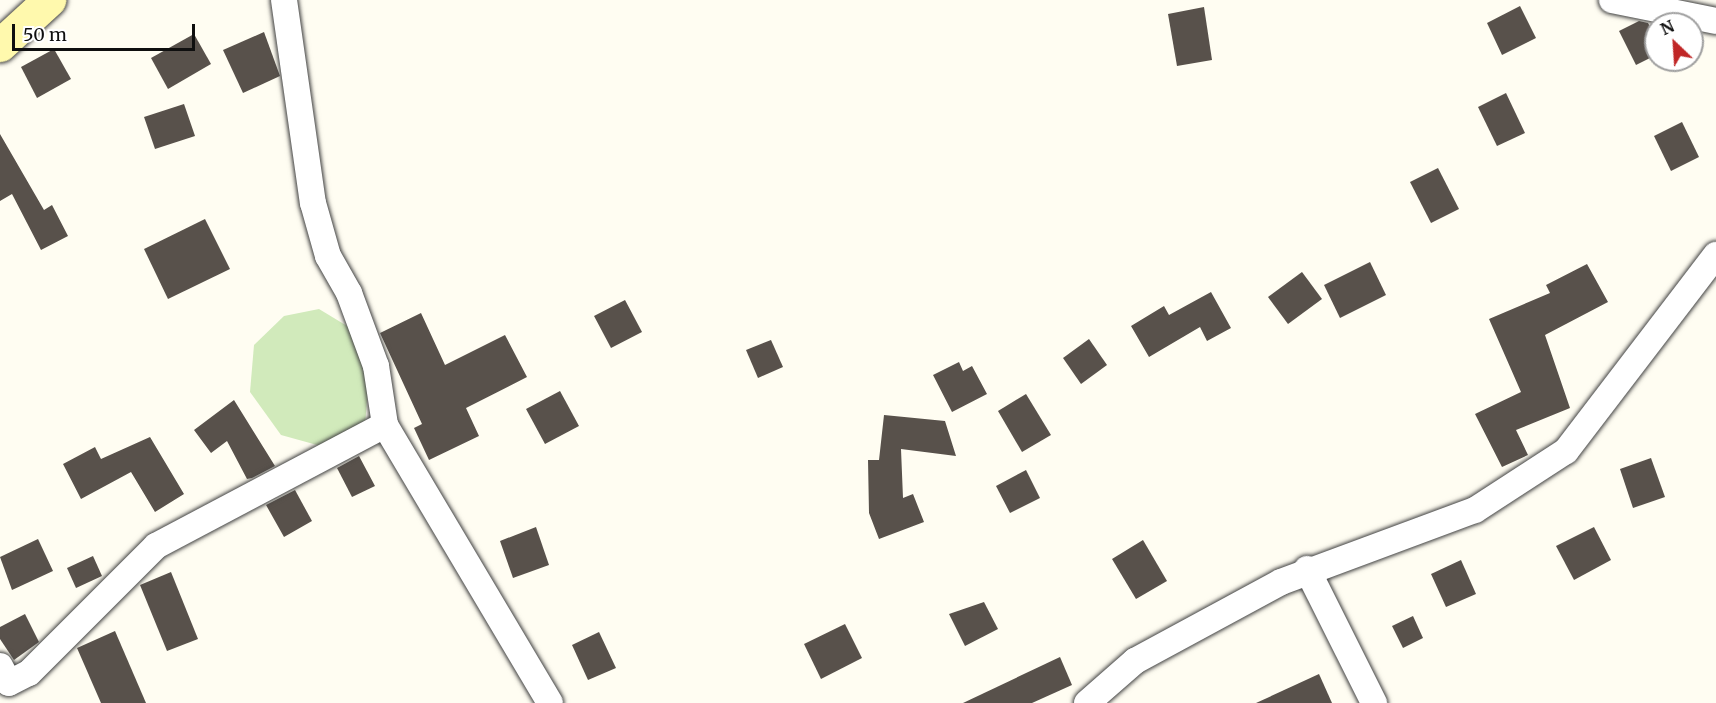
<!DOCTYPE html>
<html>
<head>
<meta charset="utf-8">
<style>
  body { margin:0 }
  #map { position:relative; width:1716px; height:703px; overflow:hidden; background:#fffdf2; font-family:Merriweather,serif }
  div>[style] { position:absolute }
  .green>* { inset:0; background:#d1eabb }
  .building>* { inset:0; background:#58514b }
  .roads { filter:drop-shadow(0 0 2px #424242) drop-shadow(0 0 2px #424242) }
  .minor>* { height:26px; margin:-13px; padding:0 13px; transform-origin:13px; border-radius:13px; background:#fff }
  .secondary>* { height:33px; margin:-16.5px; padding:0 16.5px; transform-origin:16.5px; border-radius:16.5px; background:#fff9ad }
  span { translate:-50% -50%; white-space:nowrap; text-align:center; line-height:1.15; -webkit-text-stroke:6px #fff; paint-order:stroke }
  .north { position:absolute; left:1644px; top:12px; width:60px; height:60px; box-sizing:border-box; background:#fff; border:2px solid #9f9f9f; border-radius:50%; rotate:335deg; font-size:16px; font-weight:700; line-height:24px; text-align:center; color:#0f0f0f }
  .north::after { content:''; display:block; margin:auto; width:21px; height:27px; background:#c02626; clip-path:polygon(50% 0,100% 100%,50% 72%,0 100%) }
  .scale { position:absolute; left:12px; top:24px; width:183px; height:27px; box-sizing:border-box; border:3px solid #0f0f0f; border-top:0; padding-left:8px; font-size:18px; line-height:21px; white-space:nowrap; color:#0f0f0f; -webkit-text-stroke:4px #fff; paint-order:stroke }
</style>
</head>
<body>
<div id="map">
  <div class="green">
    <i style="clip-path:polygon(319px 309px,357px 332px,369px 379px,365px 424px,328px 448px,281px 435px,250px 392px,254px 345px,284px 316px)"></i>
  </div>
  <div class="building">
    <i style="clip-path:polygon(1520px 6px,1536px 38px,1502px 55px,1487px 23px)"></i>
    <i style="clip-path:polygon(1204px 7px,1212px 60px,1177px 66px,1168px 14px)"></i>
    <i style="clip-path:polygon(1639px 21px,1648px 23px,1656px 38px,1656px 55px,1636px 65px,1619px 31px)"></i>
    <i style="clip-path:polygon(264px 32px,280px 76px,243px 93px,223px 50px)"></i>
    <i style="clip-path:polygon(194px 34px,211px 64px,168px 89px,151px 58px)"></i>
    <i style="clip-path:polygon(54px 49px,71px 79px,37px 98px,21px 67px)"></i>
    <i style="clip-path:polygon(1506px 93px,1525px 133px,1497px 146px,1478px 107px)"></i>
    <i style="clip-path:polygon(184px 104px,195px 136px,155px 149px,144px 117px)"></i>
    <i style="clip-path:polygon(1682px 122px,1699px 157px,1671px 171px,1654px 136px)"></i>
    <i style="clip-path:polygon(0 134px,44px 210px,52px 205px,68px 236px,41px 250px,12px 194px,0 201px)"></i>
    <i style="clip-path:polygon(1438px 168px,1459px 209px,1431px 223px,1410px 182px)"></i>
    <i style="clip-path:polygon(205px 219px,230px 269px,168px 299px,144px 249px)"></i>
    <i style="clip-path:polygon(1370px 262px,1386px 295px,1340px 318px,1324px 285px)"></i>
    <i style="clip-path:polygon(1587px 264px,1608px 302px,1545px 335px,1570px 408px,1516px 430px,1528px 455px,1502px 467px,1475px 414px,1521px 392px,1489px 319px,1550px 293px,1546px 285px)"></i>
    <i style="clip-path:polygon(1302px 272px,1322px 299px,1288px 324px,1268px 297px)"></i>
    <i style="clip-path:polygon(1211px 292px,1231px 328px,1207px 341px,1200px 327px,1149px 357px,1131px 326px,1164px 306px,1169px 315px)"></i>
    <i style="clip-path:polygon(625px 300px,642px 332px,611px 348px,594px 316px)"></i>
    <i style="clip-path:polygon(421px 313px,445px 365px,505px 335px,527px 377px,466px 408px,479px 436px,429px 460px,414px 428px,422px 424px,380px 333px)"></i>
    <i style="clip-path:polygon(1089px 339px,1107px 365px,1081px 384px,1063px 358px)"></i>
    <i style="clip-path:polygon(771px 340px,783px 367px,758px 378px,746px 350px)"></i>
    <i style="clip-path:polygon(959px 362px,963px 371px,972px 366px,987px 394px,952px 412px,933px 375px)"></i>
    <i style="clip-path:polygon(560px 391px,579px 426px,545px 444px,526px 409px)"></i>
    <i style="clip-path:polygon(1026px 394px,1051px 435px,1022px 452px,998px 411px)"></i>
    <i style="clip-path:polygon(234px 400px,275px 466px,252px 478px,247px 479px,227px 441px,211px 453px,194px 430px)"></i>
    <i style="clip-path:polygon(884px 415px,945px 421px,956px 456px,901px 449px,903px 498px,913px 494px,924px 522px,879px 539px,869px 513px,868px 460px,879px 460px)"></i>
    <i style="clip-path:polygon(150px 437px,184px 494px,155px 512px,131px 472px,81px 499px,63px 464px,95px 447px,101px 459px)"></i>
    <i style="clip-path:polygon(359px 456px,375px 486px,352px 497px,337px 468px)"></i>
    <i style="clip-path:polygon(1651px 458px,1665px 497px,1633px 508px,1620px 469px)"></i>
    <i style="clip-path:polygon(1026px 470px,1040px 498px,1010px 513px,996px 486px)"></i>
    <i style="clip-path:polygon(295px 490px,312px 521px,284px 537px,266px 505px)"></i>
    <i style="clip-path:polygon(536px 527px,549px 565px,513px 578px,500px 541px)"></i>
    <i style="clip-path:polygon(1594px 527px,1611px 560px,1574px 580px,1556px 546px)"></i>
    <i style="clip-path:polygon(38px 539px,53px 571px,12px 590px,0 557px)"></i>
    <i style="clip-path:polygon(1143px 540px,1167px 581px,1136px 599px,1112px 559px)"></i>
    <i style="clip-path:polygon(93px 556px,102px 576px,76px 588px,67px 568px)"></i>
    <i style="clip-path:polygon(1461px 560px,1476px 594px,1446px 607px,1431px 574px)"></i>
    <i style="clip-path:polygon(171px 572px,198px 639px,167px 651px,140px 585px)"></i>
    <i style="clip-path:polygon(984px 602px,998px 629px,965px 646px,949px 614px)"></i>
    <i style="clip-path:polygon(25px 614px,39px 642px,14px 660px,0 639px,0 627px)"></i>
    <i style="clip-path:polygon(1413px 616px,1423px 638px,1403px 648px,1392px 626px)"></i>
    <i style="clip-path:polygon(845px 624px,862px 658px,821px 679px,804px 644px)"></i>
    <i style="clip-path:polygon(115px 631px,146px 703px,101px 703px,77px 648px)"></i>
    <i style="clip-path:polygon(599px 632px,616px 668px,588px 680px,572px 645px)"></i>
    <i style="clip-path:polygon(1060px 657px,1072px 685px,1032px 703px,963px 703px)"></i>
    <i style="clip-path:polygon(1319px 674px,1332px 703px,1256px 703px)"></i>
  </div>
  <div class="roads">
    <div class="minor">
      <i style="left:284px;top:0;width:205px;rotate:81.9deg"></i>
      <i style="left:313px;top:203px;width:55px;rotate:74.2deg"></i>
      <i style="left:328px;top:256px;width:43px;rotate:60.4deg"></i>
      <i style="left:349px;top:293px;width:78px;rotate:69.7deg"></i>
      <i style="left:376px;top:366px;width:60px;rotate:81.3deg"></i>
      <i style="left:385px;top:425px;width:323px;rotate:59.3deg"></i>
      <i style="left:1612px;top:0;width:106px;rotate:11.4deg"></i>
      <i style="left:1307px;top:569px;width:150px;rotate:63.4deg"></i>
      <i style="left:0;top:666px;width:19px;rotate:62deg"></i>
      <i style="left:9px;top:683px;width:22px;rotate:-27deg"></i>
      <i style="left:29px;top:673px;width:180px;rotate:-45deg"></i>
      <i style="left:156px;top:546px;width:259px;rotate:-27.9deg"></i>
      <i style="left:1087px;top:703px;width:64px;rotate:-41.2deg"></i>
      <i style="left:1135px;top:661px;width:166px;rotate:-28.4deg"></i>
      <i style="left:1281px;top:582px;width:207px;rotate:-20.4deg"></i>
      <i style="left:1475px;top:510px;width:108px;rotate:-33deg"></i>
      <i style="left:1566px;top:451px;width:247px;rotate:-52.6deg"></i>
    </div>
    <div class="secondary">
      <i style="left:0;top:45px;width:67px;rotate:-42.6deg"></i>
    </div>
  </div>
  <div class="north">N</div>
  <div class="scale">50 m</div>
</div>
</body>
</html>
